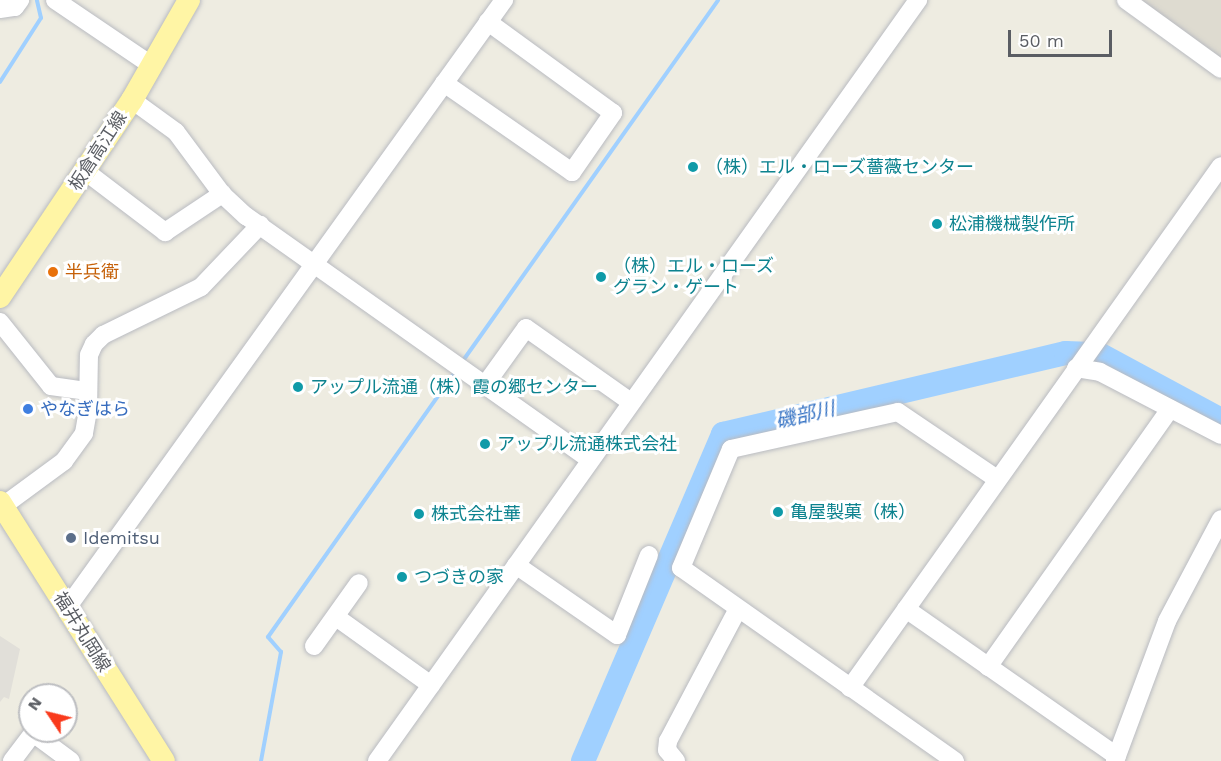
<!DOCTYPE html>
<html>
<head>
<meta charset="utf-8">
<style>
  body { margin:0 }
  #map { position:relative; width:1221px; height:761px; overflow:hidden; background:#eeece1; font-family:"Work Sans","Noto Sans JP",sans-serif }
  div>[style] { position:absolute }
  .industrial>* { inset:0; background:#e1dfd9 }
  .education>* { inset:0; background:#dedbd0 }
  .stream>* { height:4px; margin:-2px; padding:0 2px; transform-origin:2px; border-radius:2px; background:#a0d0ff }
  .river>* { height:24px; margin:-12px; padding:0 12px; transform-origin:12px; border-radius:12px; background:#a0d0ff }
  .roads { filter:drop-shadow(0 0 2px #b9bbc1) drop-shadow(0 0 2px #b9bbc1) }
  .minor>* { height:18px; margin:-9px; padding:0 9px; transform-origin:9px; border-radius:9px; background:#fff }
  .major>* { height:22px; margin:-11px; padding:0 11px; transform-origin:11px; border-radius:11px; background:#fff5a5 }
  .dots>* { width:16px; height:16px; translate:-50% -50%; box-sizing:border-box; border:3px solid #fff; border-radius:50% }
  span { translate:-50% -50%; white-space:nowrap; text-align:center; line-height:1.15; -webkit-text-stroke:6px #fff; paint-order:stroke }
  .street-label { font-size:18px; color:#5a5d63 }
  .culture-label { font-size:18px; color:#0d838f }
  .left { translate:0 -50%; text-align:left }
  .food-label { font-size:18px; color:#c56008 }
  .shop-label { font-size:18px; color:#366cbe }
  .service-label { font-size:18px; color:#4e5e75 }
  .water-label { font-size:20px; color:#3673c4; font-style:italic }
  .north { position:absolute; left:18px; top:683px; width:60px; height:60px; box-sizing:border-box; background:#fff; border:2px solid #bdbec1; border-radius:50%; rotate:305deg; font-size:16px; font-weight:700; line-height:24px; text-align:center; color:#5a5d63 }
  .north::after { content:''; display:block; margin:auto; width:21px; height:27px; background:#f93a1c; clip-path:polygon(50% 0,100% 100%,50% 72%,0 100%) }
  .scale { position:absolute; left:1008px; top:30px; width:104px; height:27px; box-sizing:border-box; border:3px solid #5a5d63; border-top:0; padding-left:8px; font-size:18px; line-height:21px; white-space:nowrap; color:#5a5d63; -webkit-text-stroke:4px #fff; paint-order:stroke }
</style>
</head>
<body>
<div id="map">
  <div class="industrial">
    <i style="clip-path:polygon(0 636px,20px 649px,9px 699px,4px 697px,0 702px)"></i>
  </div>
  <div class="education">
    <i style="clip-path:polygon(1136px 0,1221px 0,1221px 61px)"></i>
  </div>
  <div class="stream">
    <i style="left:0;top:82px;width:76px;rotate:-57.4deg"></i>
    <i style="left:41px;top:18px;width:18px;rotate:-103deg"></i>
    <i style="left:462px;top:362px;width:443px;rotate:-54.7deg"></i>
    <i style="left:261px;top:761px;width:111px;rotate:-79.6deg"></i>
    <i style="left:281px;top:652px;width:20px;rotate:-131deg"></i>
    <i style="left:268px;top:637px;width:327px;rotate:-54.8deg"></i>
  </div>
  <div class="river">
    <i style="left:583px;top:761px;width:356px;rotate:-66.8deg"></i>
    <i style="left:723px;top:434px;width:352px;rotate:-13.3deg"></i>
    <i style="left:1066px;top:353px;width:33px;rotate:2deg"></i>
    <i style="left:1099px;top:354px;width:139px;rotate:28.4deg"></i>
  </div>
  <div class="roads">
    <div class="minor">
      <i style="left:55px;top:0;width:116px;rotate:34.1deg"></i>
      <i style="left:1126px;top:0;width:117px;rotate:36deg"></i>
      <i style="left:0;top:9px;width:15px;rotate:-8deg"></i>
      <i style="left:15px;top:7px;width:9px;rotate:-54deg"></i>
      <i style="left:444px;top:83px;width:156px;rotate:34.8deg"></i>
      <i style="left:572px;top:172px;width:72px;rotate:-55.2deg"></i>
      <i style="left:613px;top:113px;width:155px;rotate:-143.9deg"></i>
      <i style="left:132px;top:100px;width:54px;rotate:36deg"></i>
      <i style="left:176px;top:132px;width:77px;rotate:53.4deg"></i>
      <i style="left:222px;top:194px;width:33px;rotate:43deg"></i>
      <i style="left:246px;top:216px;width:422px;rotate:35.3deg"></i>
      <i style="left:85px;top:171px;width:101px;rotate:37.3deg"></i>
      <i style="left:165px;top:232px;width:69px;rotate:-33.7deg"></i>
      <i style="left:0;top:322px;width:82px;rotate:51.4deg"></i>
      <i style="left:51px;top:386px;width:37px;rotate:8deg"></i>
      <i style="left:1076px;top:368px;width:24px;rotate:9deg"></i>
      <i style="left:1100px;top:372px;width:136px;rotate:27.5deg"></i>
      <i style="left:485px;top:385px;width:70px;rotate:-54.3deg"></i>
      <i style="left:526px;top:328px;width:128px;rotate:35.2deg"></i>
      <i style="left:3px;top:506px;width:76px;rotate:-36.4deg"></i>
      <i style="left:64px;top:461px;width:34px;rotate:-54deg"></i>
      <i style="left:84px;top:433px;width:23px;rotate:-80deg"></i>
      <i style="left:88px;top:410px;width:55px;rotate:-89deg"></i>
      <i style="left:89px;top:355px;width:12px;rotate:-66deg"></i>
      <i style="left:94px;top:344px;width:13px;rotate:-45deg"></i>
      <i style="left:103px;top:335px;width:109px;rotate:-26.1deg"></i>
      <i style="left:201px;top:287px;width:86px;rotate:-46.4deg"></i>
      <i style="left:516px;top:565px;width:123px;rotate:34.7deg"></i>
      <i style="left:617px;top:635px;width:86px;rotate:-68.2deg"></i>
      <i style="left:67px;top:608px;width:749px;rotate:-54.29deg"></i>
      <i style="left:906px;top:609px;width:257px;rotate:34.9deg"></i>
      <i style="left:336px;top:617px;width:117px;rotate:35.6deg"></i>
      <i style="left:314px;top:646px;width:77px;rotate:-54.5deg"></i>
      <i style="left:988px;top:667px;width:316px;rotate:-54.8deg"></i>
      <i style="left:850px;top:688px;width:640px;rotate:-54.6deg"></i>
      <i style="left:12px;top:761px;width:35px;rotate:-53deg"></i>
      <i style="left:33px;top:733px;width:47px;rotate:36.4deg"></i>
      <i style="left:377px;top:761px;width:934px;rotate:-54.59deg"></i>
      <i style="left:676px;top:761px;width:14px;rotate:-129deg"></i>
      <i style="left:667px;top:750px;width:9px;rotate:-84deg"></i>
      <i style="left:668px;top:741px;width:149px;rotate:-62.1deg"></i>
      <i style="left:955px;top:761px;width:335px;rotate:-144.8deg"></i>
      <i style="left:681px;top:568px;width:129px;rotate:-67.2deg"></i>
      <i style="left:731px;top:449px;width:171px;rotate:-12.5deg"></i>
      <i style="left:898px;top:412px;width:120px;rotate:34.1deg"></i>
      <i style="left:1115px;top:761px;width:149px;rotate:-69.6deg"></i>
      <i style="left:1167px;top:621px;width:115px;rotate:-62.1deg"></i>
    </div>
    <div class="major">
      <i style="left:0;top:297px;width:237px;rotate:-56.2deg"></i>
      <i style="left:132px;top:100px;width:115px;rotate:-60.3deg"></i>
      <i style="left:0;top:502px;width:307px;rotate:57.7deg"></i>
    </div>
  </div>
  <div class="dots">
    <i style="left:693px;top:167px;background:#0f9aa8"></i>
    <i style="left:937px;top:224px;background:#0f9aa8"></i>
    <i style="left:53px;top:272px;background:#e8710a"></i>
    <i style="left:601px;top:277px;background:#0f9aa8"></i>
    <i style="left:298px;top:387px;background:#0f9aa8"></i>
    <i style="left:28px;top:409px;background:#3f7fe0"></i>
    <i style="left:485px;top:444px;background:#0f9aa8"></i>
    <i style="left:778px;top:512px;background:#0f9aa8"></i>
    <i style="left:419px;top:514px;background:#0f9aa8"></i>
    <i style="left:71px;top:538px;background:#5c6f8a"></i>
    <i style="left:402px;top:577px;background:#0f9aa8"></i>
  </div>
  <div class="street-label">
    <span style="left:98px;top:151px;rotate:-57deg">板倉高江線</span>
    <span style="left:82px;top:632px;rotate:58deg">福井丸岡線</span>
  </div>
  <div class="culture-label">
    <span class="left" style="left:705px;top:167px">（株）エル・ローズ薔薇センター</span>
    <span class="left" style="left:949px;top:224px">松浦機械製作所</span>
    <span class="left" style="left:613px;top:277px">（株）エル・ローズ<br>グラン・ゲート</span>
    <span class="left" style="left:310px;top:387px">アップル流通（株）霞の郷センター</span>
    <span class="left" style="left:497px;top:444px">アップル流通株式会社</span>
    <span class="left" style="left:790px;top:512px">亀屋製菓（株）</span>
    <span class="left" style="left:431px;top:514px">株式会社華</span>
    <span class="left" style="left:414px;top:577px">つづきの家</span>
  </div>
  <div class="food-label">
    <span class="left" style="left:65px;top:272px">半兵衛</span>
  </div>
  <div class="shop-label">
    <span class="left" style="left:40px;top:409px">やなぎはら</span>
  </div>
  <div class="service-label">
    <span class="left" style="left:83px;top:538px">Idemitsu</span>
  </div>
  <div class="water-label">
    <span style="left:805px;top:415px;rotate:-13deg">磯部川</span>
  </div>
  <div class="north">N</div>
  <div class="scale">50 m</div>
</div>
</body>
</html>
